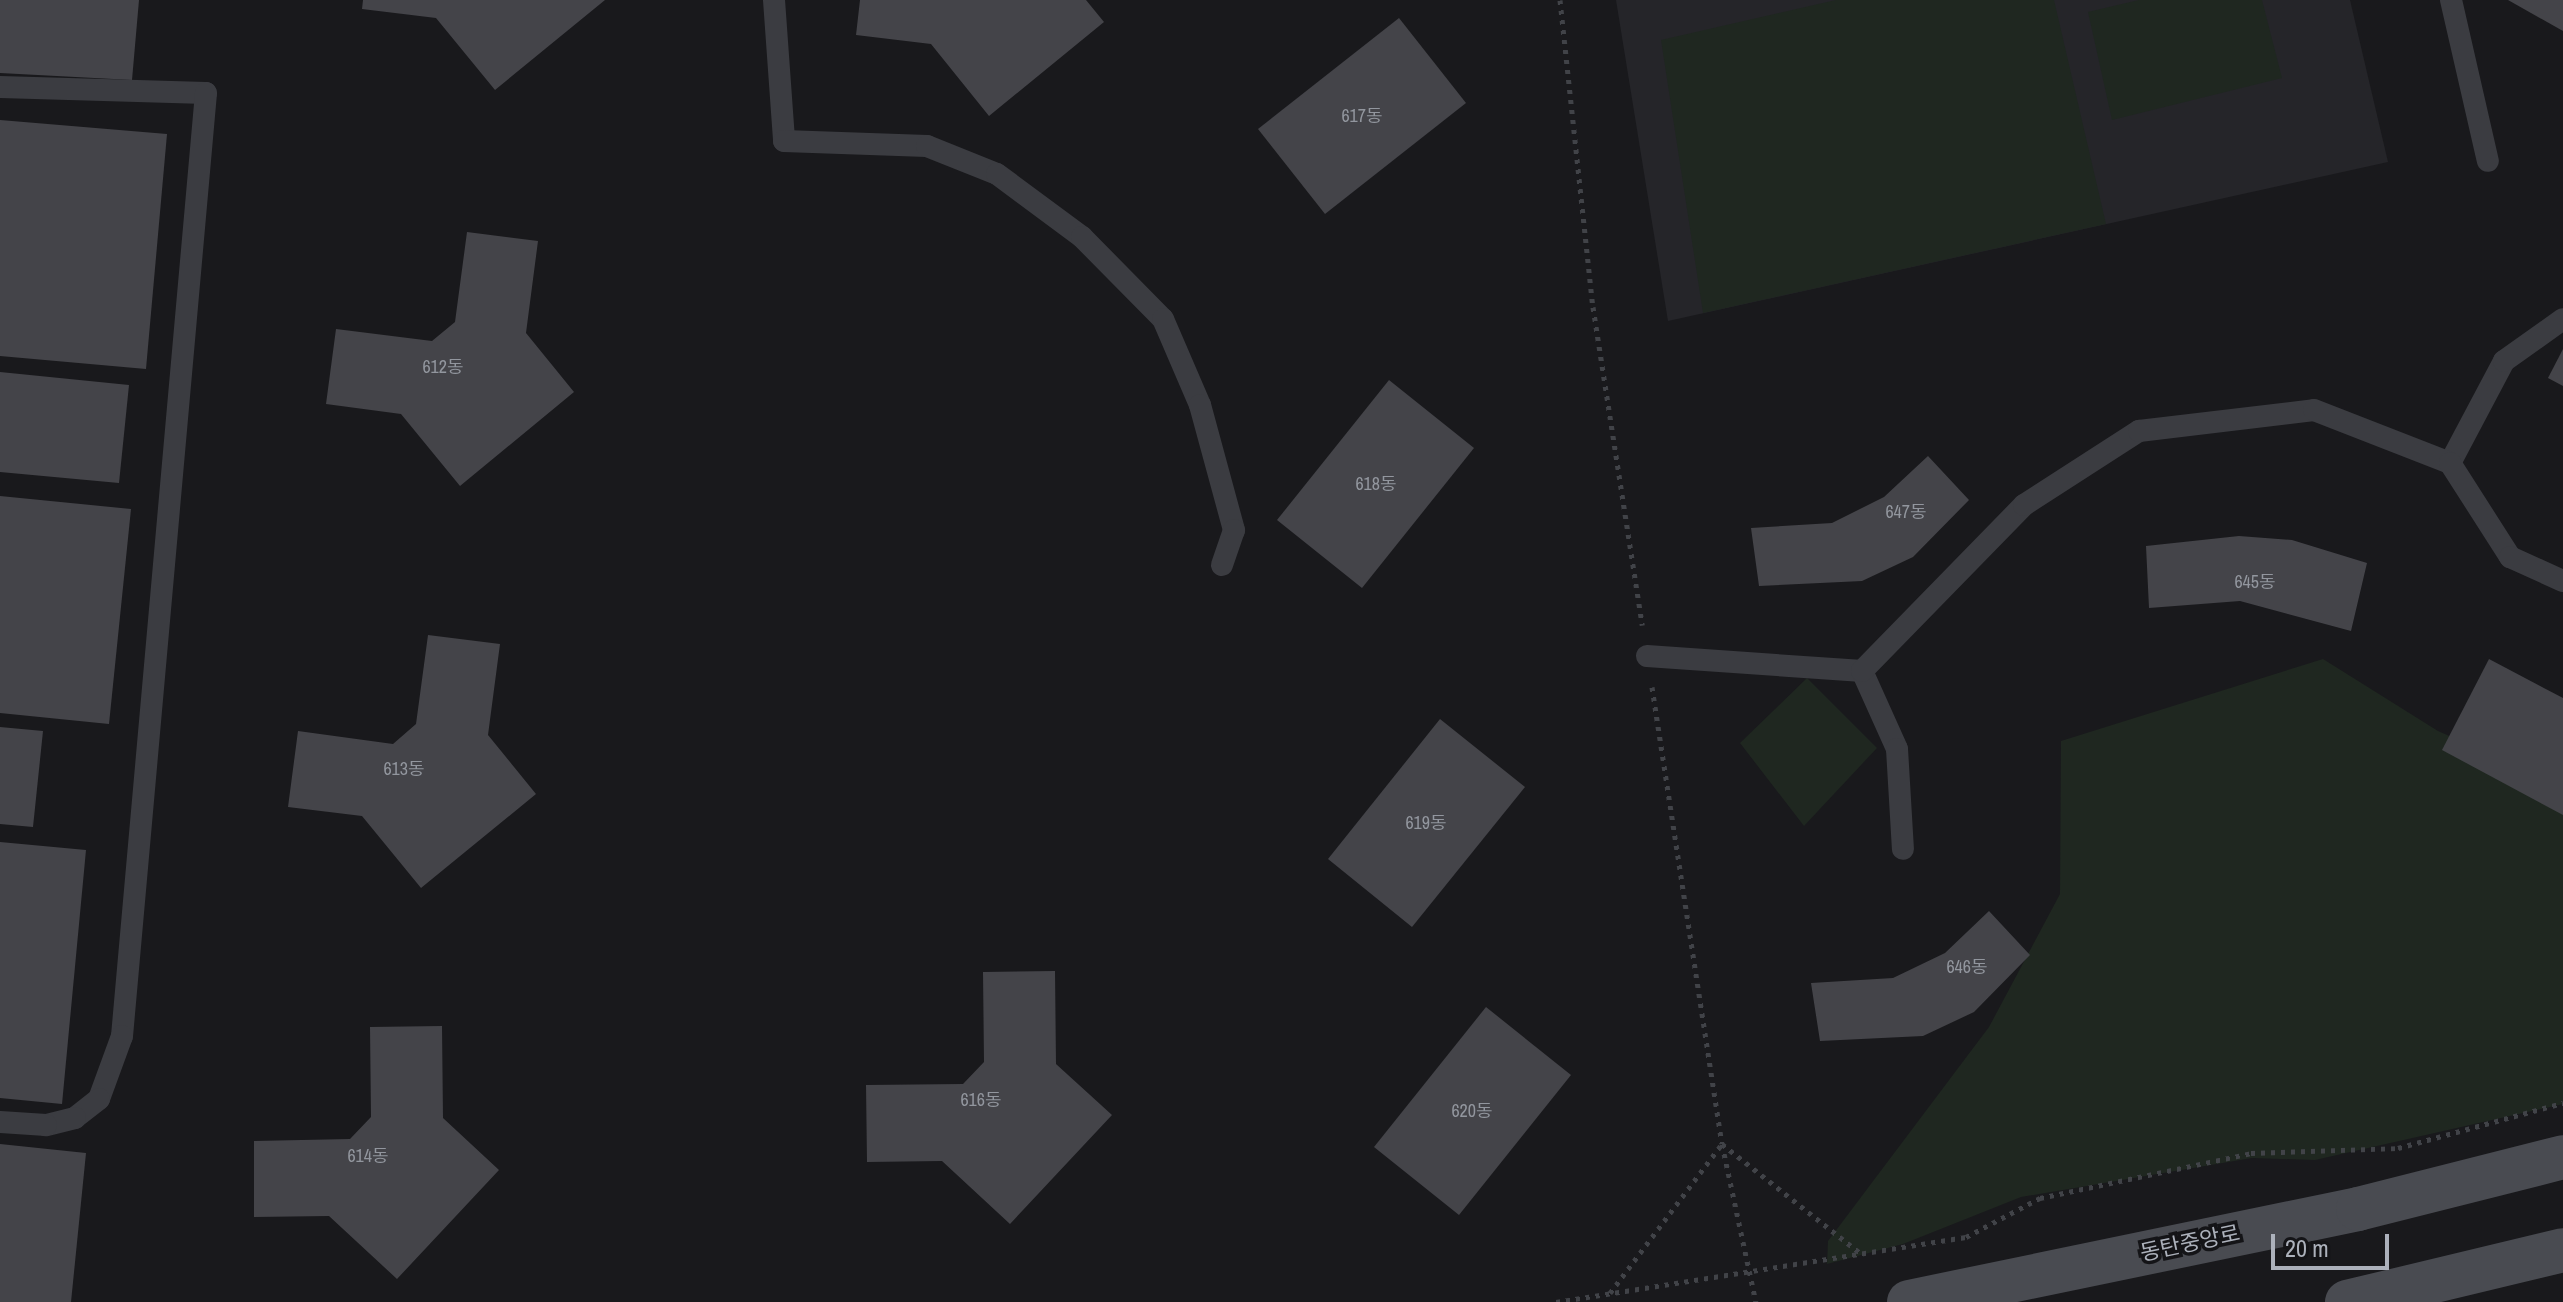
<!DOCTYPE html>
<html>
<head>
<meta charset="utf-8">
<style>
  body { margin:0 }
  #map { position:relative; width:2563px; height:1302px; overflow:hidden; background:#19191c; font-family:"Archivo Narrow","Noto Sans KR",sans-serif }
  div>[style] { position:absolute }
  .built>* { inset:0; background:#252529 }
  .green>* { inset:0; background:#1f2720 }
  .building>* { inset:0; background:#444449 }
  .path>* { height:5px; margin-top:-2.5px; transform-origin:0; background:repeating-linear-gradient(90deg,#414348 0 4px,transparent 0 10px) }
  .lane>* { height:22px; margin:-11px; padding:0 11px; transform-origin:11px; border-radius:11px; background:#3b3c41 }
  .secondary>* { height:44px; margin:-22px; padding:0 22px; transform-origin:22px; border-radius:22px; background:#494b51 }
  .path-bridge>* { height:5px; margin-top:-2.5px; transform-origin:0; background:repeating-linear-gradient(90deg,#414348 0 4px,transparent 0 10px) }
  span { translate:-50% -50%; white-space:nowrap; text-align:center; line-height:1.15; -webkit-text-stroke:7px #141417; paint-order:stroke }
  .number-label { font-size:18px; color:#92969e }
  .number-label span { -webkit-text-stroke-width:0 }
  .street-label { font-size:22px; color:#acb1bb }
  .scale { position:absolute; left:2271px; top:1234px; width:118px; height:36px; box-sizing:border-box; border:4px solid #acb1bb; border-top:0; padding-left:10px; font-size:24px; line-height:28px; white-space:nowrap; color:#acb1bb; -webkit-text-stroke:6px #141417; paint-order:stroke }
</style>
</head>
<body>
<div id="map">
  <div class="built">
    <i style="clip-path:polygon(1616px 0,2350px 0,2388px 162px,1668px 321px)"></i>
  </div>
  <div class="green">
    <i style="clip-path:polygon(1836px 0,2054px 0,2106px 224px,1703px 313px,1661px 40px)"></i>
    <i style="clip-path:polygon(2139px 0,2262px 0,2282px 78px,2112px 120px,2088px 12px)"></i>
    <i style="clip-path:polygon(2323px 659px,2438px 731px,2563px 786px,2563px 1104px,2315px 1160px,2252px 1158px,2021px 1197px,1903px 1244px,1827px 1264px,1828px 1241px,1989px 1027px,2060px 894px,2061px 741px)"></i>
    <i style="clip-path:polygon(1807px 678px,1877px 748px,1804px 826px,1740px 743px)"></i>
  </div>
  <div class="building">
    <i style="clip-path:polygon(0 0,139px 0,132px 80px,0 73px)"></i>
    <i style="clip-path:polygon(363px 0,605px 0,495px 90px,436px 18px,362px 9px)"></i>
    <i style="clip-path:polygon(860px 0,1086px 0,1104px 22px,989px 116px,931px 44px,856px 35px)"></i>
    <i style="clip-path:polygon(2508px 0,2563px 0,2563px 31px)"></i>
    <i style="clip-path:polygon(1399px 18px,1466px 103px,1325px 214px,1258px 129px)"></i>
    <i style="clip-path:polygon(0 120px,167px 134px,146px 369px,0 356px)"></i>
    <i style="clip-path:polygon(467px 232px,538px 241px,526px 333px,574px 392px,460px 486px,401px 414px,326px 404px,336px 329px,432px 341px,455px 322px)"></i>
    <i style="clip-path:polygon(2563px 349px,2563px 386px,2548px 378px)"></i>
    <i style="clip-path:polygon(0 372px,129px 385px,119px 483px,0 472px)"></i>
    <i style="clip-path:polygon(1389px 380px,1474px 448px,1362px 588px,1277px 520px)"></i>
    <i style="clip-path:polygon(1928px 456px,1969px 500px,1913px 557px,1862px 581px,1759px 586px,1751px 528px,1832px 523px,1884px 497px)"></i>
    <i style="clip-path:polygon(0 496px,131px 509px,109px 724px,0 713px)"></i>
    <i style="clip-path:polygon(2239px 536px,2292px 540px,2367px 563px,2351px 631px,2240px 601px,2149px 608px,2146px 546px)"></i>
    <i style="clip-path:polygon(428px 635px,500px 644px,488px 735px,536px 794px,421px 888px,362px 816px,288px 807px,298px 731px,393px 744px,416px 724px)"></i>
    <i style="clip-path:polygon(2489px 659px,2563px 698px,2563px 815px,2442px 750px)"></i>
    <i style="clip-path:polygon(1440px 719px,1525px 787px,1412px 927px,1328px 859px)"></i>
    <i style="clip-path:polygon(0 727px,43px 731px,33px 827px,0 824px)"></i>
    <i style="clip-path:polygon(0 842px,86px 850px,62px 1104px,0 1098px)"></i>
    <i style="clip-path:polygon(1989px 911px,2030px 955px,1974px 1012px,1923px 1036px,1820px 1041px,1811px 983px,1893px 978px,1945px 953px)"></i>
    <i style="clip-path:polygon(1055px 971px,1056px 1064px,1112px 1115px,1010px 1224px,942px 1161px,867px 1162px,866px 1085px,963px 1084px,984px 1062px,983px 972px)"></i>
    <i style="clip-path:polygon(1486px 1007px,1571px 1075px,1459px 1215px,1374px 1147px)"></i>
    <i style="clip-path:polygon(442px 1026px,443px 1118px,499px 1170px,397px 1279px,329px 1216px,254px 1217px,254px 1141px,350px 1139px,371px 1117px,370px 1027px)"></i>
    <i style="clip-path:polygon(0 1144px,86px 1153px,71px 1302px,0 1302px)"></i>
  </div>
  <div class="path">
    <i style="left:1560px;top:0;width:309px;rotate:83.9deg"></i>
    <i style="left:1593px;top:307px;width:322px;rotate:81.2deg"></i>
    <i style="left:1652px;top:687px;width:462px;rotate:81.3deg"></i>
    <i style="left:1722px;top:1144px;width:176px;rotate:38.3deg"></i>
    <i style="left:1610px;top:1293px;width:186px;rotate:-53.1deg"></i>
    <i style="left:1556px;top:1302px;width:415px;rotate:-9deg"></i>
    <i style="left:1966px;top:1237px;width:84px;rotate:-27.8deg"></i>
    <i style="left:2040px;top:1198px;width:216px;rotate:-12deg"></i>
    <i style="left:2251px;top:1153px;width:147px;rotate:-1.9deg"></i>
    <i style="left:2398px;top:1148px;width:171px;rotate:-15.3deg"></i>
  </div>
  <div class="lane">
    <i style="left:774px;top:0;width:141px;rotate:85.9deg"></i>
    <i style="left:784px;top:141px;width:143px;rotate:2deg"></i>
    <i style="left:927px;top:146px;width:75px;rotate:21.8deg"></i>
    <i style="left:997px;top:174px;width:106px;rotate:36.5deg"></i>
    <i style="left:1082px;top:237px;width:115px;rotate:45.4deg"></i>
    <i style="left:1163px;top:319px;width:94px;rotate:66.7deg"></i>
    <i style="left:1200px;top:405px;width:130px;rotate:74.8deg"></i>
    <i style="left:1234px;top:530px;width:37px;rotate:109deg"></i>
    <i style="left:2451px;top:0;width:165px;rotate:77.1deg"></i>
    <i style="left:0;top:87px;width:206px;rotate:1.7deg"></i>
    <i style="left:206px;top:93px;width:947px;rotate:95.09deg"></i>
    <i style="left:122px;top:1036px;width:67px;rotate:110.1deg"></i>
    <i style="left:99px;top:1099px;width:31px;rotate:142deg"></i>
    <i style="left:75px;top:1118px;width:30px;rotate:166deg"></i>
    <i style="left:46px;top:1125px;width:46px;rotate:-176.3deg"></i>
    <i style="left:2450px;top:463px;width:115px;rotate:-62.1deg"></i>
    <i style="left:2504px;top:361px;width:72px;rotate:-35.4deg"></i>
    <i style="left:1647px;top:656px;width:216px;rotate:4deg"></i>
    <i style="left:1862px;top:671px;width:85px;rotate:65.8deg"></i>
    <i style="left:1897px;top:749px;width:100px;rotate:86.6deg"></i>
    <i style="left:1862px;top:671px;width:232px;rotate:-45.7deg"></i>
    <i style="left:2024px;top:505px;width:137px;rotate:-32.8deg"></i>
    <i style="left:2139px;top:431px;width:176px;rotate:-6.8deg"></i>
    <i style="left:2314px;top:410px;width:146px;rotate:21.3deg"></i>
    <i style="left:2450px;top:463px;width:112px;rotate:57.4deg"></i>
    <i style="left:2510px;top:557px;width:58px;rotate:24.4deg"></i>
  </div>
  <div class="secondary">
    <i style="left:1909px;top:1302px;width:459px;rotate:-11.7deg"></i>
    <i style="left:2358px;top:1209px;width:211px;rotate:-14.2deg"></i>
    <i style="left:2347px;top:1302px;width:222px;rotate:-13.5deg"></i>
  </div>
  <div class="path-bridge">
    <i style="left:1722px;top:1144px;width:162px;rotate:77.9deg"></i>
  </div>
  <div class="number-label">
    <span style="left:1362px;top:116px">617동</span>
    <span style="left:443px;top:367px">612동</span>
    <span style="left:1376px;top:484px">618동</span>
    <span style="left:1906px;top:512px">647동</span>
    <span style="left:2255px;top:582px">645동</span>
    <span style="left:404px;top:769px">613동</span>
    <span style="left:1426px;top:823px">619동</span>
    <span style="left:1967px;top:967px">646동</span>
    <span style="left:981px;top:1100px">616동</span>
    <span style="left:1472px;top:1111px">620동</span>
    <span style="left:368px;top:1156px">614동</span>
  </div>
  <div class="street-label">
    <span style="left:2190px;top:1243px;rotate:-12deg">동탄중앙로</span>
  </div>
  <div class="scale">20 m</div>
</div>
</body>
</html>
